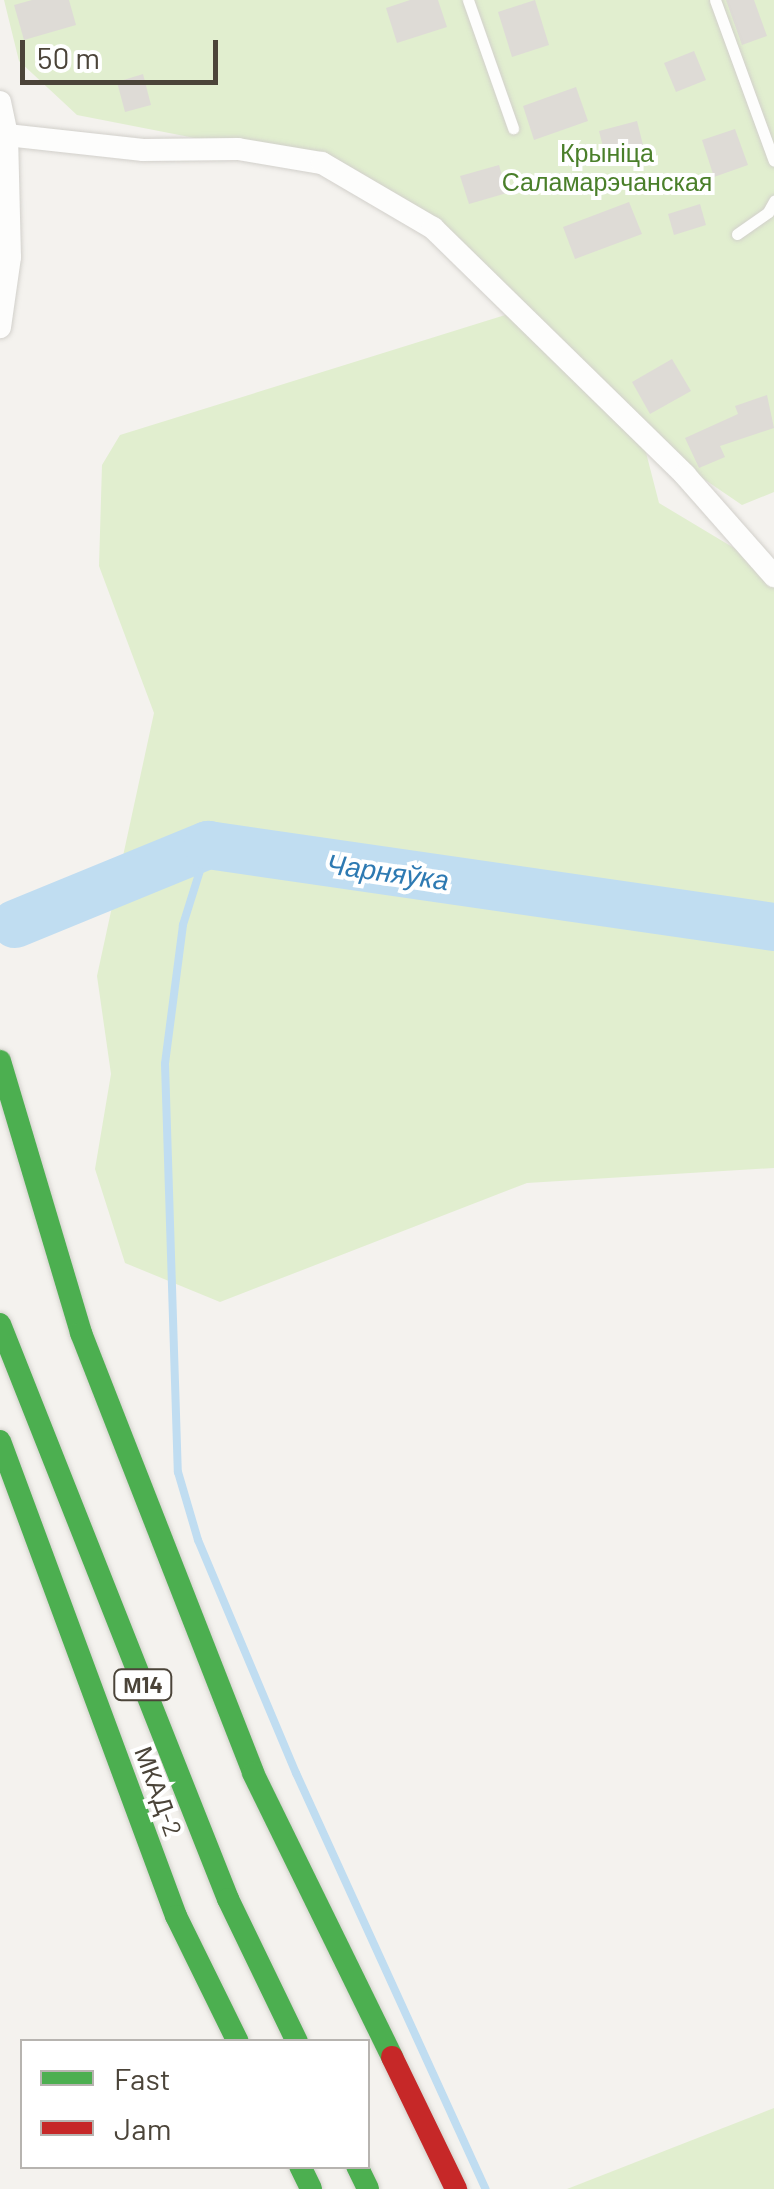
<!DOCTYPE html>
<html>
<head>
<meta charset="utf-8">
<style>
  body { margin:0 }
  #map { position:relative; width:774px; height:2189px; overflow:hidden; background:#f4f2ee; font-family:Barlow,sans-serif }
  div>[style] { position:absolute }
  .green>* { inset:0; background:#e1eecf }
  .stream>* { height:8px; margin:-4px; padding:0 4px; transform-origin:4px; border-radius:4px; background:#c0ddf1 }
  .river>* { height:48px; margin:-24px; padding:0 24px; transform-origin:24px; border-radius:24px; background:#c0ddf1 }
  .building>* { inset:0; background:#dedbd6 }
  .roads { filter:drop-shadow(0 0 2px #d2d0cb) drop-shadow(0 0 2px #d2d0cb) }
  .lane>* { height:11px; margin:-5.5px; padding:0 5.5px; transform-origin:5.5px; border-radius:5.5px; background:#fdfdfc }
  .street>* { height:22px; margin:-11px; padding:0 11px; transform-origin:11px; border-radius:11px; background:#fdfdfc }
  .fast>* { height:22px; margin:-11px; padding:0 11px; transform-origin:11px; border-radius:11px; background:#4caf50 }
  .jam>* { height:22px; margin:-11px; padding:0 11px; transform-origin:11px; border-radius:11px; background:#c62828 }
  span { translate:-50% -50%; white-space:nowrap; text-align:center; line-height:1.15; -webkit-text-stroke:8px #fff; paint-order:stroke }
  .shield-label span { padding:2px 8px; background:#fff; border:2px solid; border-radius:8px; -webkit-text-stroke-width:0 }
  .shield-label { font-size:22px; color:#4b4439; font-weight:700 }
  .park-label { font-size:25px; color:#4a7f2a }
  .street-label { font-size:25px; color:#4b4439 }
  .water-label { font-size:28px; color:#2e7ab2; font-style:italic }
  .legend { position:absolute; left:20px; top:2039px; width:350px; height:130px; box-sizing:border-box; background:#fff; border:2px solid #b7b4b0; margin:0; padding:12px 18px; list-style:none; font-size:30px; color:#4b4439 }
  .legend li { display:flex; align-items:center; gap:20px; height:50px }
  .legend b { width:50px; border:2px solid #b7b4b0 }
  .scale { position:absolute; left:20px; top:40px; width:198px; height:45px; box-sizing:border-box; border:5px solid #4b4439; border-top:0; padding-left:12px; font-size:30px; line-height:35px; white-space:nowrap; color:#4b4439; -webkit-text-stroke:8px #fff; paint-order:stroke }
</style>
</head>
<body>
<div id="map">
  <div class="green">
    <i style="clip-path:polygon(4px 0,774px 0,774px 492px,742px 505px,642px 437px,659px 503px,774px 572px,774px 1168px,527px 1183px,220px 1302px,125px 1263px,95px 1169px,111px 1074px,97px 976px,154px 713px,99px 566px,102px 465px,120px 435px,515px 312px,433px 228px,322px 163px,77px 115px,19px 61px)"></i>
    <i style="clip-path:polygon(774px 2108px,774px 2189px,567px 2189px)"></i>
  </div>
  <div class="stream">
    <i style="left:208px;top:845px;width:84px;rotate:107.4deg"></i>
    <i style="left:183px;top:925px;width:140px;rotate:97.4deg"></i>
    <i style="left:165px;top:1064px;width:408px;rotate:88.2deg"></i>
    <i style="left:178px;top:1472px;width:71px;rotate:73.6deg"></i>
    <i style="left:198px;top:1540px;width:253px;rotate:67.2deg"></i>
    <i style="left:296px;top:1773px;width:457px;rotate:65.5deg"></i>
  </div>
  <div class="river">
    <i style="left:15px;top:924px;width:209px;rotate:-22.3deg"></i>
    <i style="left:208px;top:845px;width:572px;rotate:8.24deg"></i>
  </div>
  <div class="building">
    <i style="clip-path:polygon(32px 0,69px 0,76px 25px,24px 40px,14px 5px)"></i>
    <i style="clip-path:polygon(410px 0,438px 0,447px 27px,397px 43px,386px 8px)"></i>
    <i style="clip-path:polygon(535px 0,549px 45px,512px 57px,498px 12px)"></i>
    <i style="clip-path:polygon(726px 0,754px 0,767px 36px,742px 45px)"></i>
    <i style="clip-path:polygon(694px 51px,706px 80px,676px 92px,664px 63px)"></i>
    <i style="clip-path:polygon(143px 74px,151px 105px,125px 112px,117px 82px)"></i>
    <i style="clip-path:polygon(576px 87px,588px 121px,534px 140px,523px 106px)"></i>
    <i style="clip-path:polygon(637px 121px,645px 153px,607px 163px,599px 131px)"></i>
    <i style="clip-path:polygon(735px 129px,748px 165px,714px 177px,702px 140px)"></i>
    <i style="clip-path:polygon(499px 165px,507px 193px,469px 204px,460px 176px)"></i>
    <i style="clip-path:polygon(629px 202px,642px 234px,575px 259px,563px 227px)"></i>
    <i style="clip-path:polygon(700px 204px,706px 225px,674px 235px,668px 214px)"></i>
    <i style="clip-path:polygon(672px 359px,691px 391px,650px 414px,632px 382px)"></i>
    <i style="clip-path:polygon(767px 395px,774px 428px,720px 446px,725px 457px,699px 468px,685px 438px,738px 414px,735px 406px)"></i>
  </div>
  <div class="roads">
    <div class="lane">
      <i style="left:468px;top:0;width:136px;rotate:70.6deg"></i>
      <i style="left:715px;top:0;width:171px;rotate:69.9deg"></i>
      <i style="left:737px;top:234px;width:38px;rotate:-35deg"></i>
      <i style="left:768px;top:212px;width:13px;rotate:-61deg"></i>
    </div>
    <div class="street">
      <i style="left:0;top:102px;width:34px;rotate:78deg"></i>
      <i style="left:7px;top:135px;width:122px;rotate:88.6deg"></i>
      <i style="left:10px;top:257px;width:71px;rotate:98.1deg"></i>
      <i style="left:7px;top:135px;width:137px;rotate:6.3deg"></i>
      <i style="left:143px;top:150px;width:95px;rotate:-0.6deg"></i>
      <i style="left:238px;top:149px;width:85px;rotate:9.5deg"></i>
      <i style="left:322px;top:163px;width:129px;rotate:30.4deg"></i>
      <i style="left:433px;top:228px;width:353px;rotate:44.4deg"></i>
      <i style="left:685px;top:475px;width:135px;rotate:48.6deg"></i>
    </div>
    <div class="fast">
      <i style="left:0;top:1061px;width:284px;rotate:73.4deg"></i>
      <i style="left:81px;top:1333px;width:472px;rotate:68.6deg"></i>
      <i style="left:253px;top:1773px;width:316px;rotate:63.9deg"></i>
      <i style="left:0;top:1324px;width:619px;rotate:68.37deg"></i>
      <i style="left:228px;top:1899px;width:159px;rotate:64.2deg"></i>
      <i style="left:0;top:1441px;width:507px;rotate:69.67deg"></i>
      <i style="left:176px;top:1916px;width:140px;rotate:63.8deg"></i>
      <i style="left:300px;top:2166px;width:25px;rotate:64deg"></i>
      <i style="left:357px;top:2166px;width:25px;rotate:64deg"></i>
    </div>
    <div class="jam">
      <i style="left:392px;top:2057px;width:147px;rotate:64.1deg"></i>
    </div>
  </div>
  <div class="shield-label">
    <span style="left:143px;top:1685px">М14</span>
  </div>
  <div class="park-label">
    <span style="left:607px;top:167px">Крыніца<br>Саламарэчанская</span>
  </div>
  <div class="street-label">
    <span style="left:159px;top:1791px;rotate:70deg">МКАД-2</span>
  </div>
  <div class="water-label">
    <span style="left:388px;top:871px;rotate:8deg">Чарняўка</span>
  </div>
  <ul class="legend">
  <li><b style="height:12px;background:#4caf50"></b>Fast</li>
  <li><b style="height:12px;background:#c62828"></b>Jam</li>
  </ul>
  <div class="scale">50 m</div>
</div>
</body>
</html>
